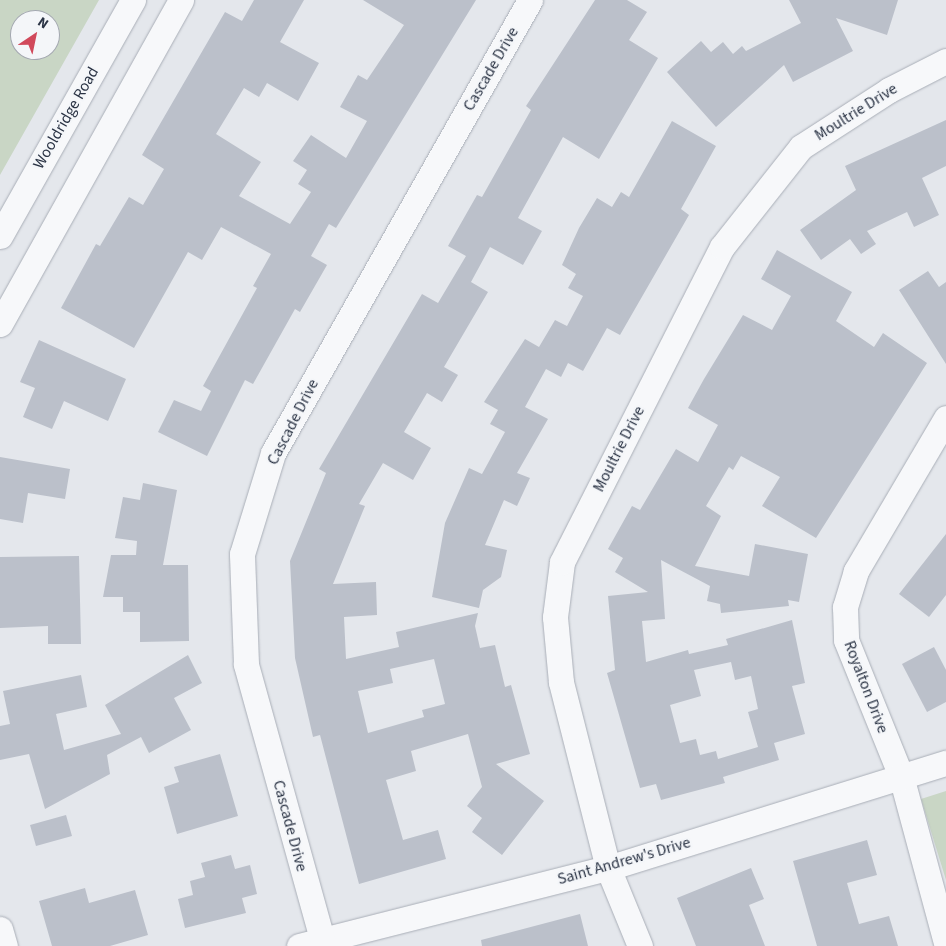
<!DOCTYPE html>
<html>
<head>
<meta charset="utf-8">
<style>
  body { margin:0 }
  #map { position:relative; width:946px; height:946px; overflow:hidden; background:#e4e7ec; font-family:"Source Sans 3",sans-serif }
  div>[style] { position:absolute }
  .green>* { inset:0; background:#c9d6c5 }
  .building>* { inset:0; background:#bbc0ca }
  .roads { filter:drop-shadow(0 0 1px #a9aeb7) drop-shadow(0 0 1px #a9aeb7) }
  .minor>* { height:25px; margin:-12.5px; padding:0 12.5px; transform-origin:12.5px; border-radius:12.5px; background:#f7f8fa }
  span { translate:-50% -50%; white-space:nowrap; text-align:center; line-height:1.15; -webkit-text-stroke:4px #f4f6f9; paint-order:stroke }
  .street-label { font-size:16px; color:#2b3445 }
  .north { position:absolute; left:10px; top:10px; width:50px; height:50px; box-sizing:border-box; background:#f4f6f9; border:1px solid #a4a8b1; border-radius:50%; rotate:34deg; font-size:14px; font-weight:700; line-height:20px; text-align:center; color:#2b3445 }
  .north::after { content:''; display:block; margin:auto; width:18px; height:22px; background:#d1495b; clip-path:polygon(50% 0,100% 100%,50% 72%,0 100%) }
</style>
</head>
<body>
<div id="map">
  <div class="green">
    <i style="clip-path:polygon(evenodd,0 0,99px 0,0 175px,0 0,20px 20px,50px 20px,50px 50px,20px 50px,20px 20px)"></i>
    <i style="clip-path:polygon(946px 791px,946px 880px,921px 799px)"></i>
  </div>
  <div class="building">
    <i style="clip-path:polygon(254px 0,304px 0,280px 42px,319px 63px,298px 101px,267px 83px,259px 97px,244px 88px,216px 134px,261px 162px,239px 196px,290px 224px,311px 192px,298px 184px,307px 170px,293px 161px,311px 135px,346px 158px,367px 121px,340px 107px,358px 75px,367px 80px,404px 25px,363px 0,476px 0,336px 228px,329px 224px,311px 256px,327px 265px,300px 312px,295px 309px,253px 384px,245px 380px,207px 456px,158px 432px,174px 400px,201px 411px,211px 391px,203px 386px,257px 288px,253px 286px,271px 254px,221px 227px,202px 260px,188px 252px,134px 348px,61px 308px,96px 244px,100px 246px,129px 197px,143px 205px,164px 169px,142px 155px,225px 12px,242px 21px)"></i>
    <i style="clip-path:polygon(evenodd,595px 0,627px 0,647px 12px,629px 40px,658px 58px,599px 159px,563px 137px,518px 218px,542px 231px,523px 265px,490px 247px,471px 282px,488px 292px,444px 367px,458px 375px,442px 402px,427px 393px,404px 432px,431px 448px,413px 480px,383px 463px,359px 504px,365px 506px,333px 584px,376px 582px,377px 615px,344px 617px,346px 659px,399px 647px,396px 632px,478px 613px,475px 626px,480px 648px,495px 645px,505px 687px,511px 685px,530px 754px,496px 764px,544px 801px,502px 855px,472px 832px,482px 818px,467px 806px,482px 787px,468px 734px,411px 751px,416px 771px,386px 780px,403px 840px,438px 830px,446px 859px,359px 884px,320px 735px,313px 737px,295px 658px,290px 561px,326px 473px,319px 469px,422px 294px,438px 303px,466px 256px,448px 246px,477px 195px,482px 197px,531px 110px,526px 106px,595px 0,434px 659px,445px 704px,422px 710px,424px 717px,368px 733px,358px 691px,393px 683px,390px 669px,434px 659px)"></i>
    <i style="clip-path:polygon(789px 0,898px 0,887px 35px,836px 18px,853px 51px,793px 82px,784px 65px,716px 127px,667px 72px,701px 41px,711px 52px,723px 42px,733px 54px,742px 46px,746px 51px,801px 23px)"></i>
    <i style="clip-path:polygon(946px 120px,946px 166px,922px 178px,939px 215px,914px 227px,907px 212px,867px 231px,876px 244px,861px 254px,850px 239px,821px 260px,800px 230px,856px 190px,845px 166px)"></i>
    <i style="clip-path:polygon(672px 121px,716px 146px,681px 209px,689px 215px,620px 335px,607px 328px,583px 371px,568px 363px,561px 377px,546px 369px,525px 407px,548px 419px,517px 473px,530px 478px,517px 506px,504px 500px,485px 545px,507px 550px,501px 577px,483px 590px,479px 608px,432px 597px,445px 523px,469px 468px,482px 474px,505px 432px,490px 424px,498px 410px,484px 402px,525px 339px,539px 347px,555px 320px,567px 326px,583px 296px,568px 288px,576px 274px,562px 265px,579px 228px,597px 198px,612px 207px,621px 192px,629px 197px)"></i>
    <i style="clip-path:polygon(evenodd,777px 250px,852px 292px,836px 321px,874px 347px,883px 333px,927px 363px,816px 538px,762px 506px,780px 477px,741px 456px,733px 470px,729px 467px,706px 506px,721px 516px,695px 566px,749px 576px,755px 544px,808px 554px,799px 602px,788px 600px,789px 606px,721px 613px,720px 604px,707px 601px,710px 586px,661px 560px,665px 619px,642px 621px,646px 662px,688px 650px,689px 654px,728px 645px,726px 639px,792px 620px,805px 683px,792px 686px,805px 734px,774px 743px,779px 760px,723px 777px,725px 783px,661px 800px,656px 784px,640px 788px,607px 673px,615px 670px,608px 596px,648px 592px,615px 572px,623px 558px,608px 549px,632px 506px,640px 510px,676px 449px,698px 462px,718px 425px,688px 408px,704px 379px,743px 315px,772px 330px,791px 296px,761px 279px,777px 250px,731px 662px,735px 680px,751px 676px,758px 709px,748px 712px,758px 747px,718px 759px,716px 751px,700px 755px,696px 739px,680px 743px,670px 705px,701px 696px,694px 670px,731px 662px)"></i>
    <i style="clip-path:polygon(928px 271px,939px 287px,946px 282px,946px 364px,899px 290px)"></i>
    <i style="clip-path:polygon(39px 340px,126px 379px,108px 421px,64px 401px,52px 429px,23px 417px,35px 388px,20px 382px)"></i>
    <i style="clip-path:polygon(0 457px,70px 469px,65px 499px,28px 493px,23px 523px,0 519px)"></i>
    <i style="clip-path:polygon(143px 483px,177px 490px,163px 565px,188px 565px,189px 641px,140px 642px,140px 612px,123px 612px,123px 597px,103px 597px,111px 555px,136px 555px,137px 541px,115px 538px,123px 497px,140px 500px)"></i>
    <i style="clip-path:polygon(946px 534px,946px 595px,929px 617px,899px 594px)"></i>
    <i style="clip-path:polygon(79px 556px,81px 644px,48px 644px,48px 626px,0 628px,0 557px)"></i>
    <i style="clip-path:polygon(934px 647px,946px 670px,946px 702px,927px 712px,902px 664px)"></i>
    <i style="clip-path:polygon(188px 655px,202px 683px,174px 698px,191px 730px,149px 753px,141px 737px,107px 755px,110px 774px,45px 809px,29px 754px,0 760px,0 726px,10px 724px,3px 691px,81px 675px,87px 707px,56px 714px,64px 750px,121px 734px,105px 705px)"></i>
    <i style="clip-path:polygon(220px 754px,238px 816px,177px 834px,164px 787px,179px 782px,174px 767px)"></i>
    <i style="clip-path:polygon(66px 815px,72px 836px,36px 846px,30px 825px)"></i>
    <i style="clip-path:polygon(867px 840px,877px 875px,847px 883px,859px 924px,889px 916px,898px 946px,817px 946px,793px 861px)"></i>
    <i style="clip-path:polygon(231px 855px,235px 869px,250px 865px,257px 894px,242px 898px,246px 913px,185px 928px,178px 899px,193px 895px,190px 881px,205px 877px,201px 863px)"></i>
    <i style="clip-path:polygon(751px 868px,764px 899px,749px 905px,765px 946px,696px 946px,677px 898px)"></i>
    <i style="clip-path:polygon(85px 888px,89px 903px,135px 890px,148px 935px,110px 946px,52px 946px,39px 901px)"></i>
    <i style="clip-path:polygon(580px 914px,588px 946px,482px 946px,481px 940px)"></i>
  </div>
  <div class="roads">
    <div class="minor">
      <i style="left:0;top:236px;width:271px;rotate:-60.6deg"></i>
      <i style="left:0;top:324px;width:371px;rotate:-60.8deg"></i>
      <i style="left:946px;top:418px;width:178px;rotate:120.5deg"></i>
      <i style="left:856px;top:571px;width:38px;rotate:107deg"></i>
      <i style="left:845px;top:607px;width:33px;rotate:88deg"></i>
      <i style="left:846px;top:640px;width:147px;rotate:68deg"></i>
      <i style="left:901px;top:776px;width:173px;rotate:74.9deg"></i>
      <i style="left:0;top:929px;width:18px;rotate:74deg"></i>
      <i style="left:299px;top:946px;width:319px;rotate:-14.2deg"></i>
      <i style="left:608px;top:868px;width:354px;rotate:-17.3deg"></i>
      <i style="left:324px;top:946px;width:293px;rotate:-105.5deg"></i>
      <i style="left:246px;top:664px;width:110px;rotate:-92.1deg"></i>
      <i style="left:242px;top:554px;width:106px;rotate:-72.9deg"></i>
      <i style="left:273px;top:453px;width:521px;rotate:-60.43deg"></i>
      <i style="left:640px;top:946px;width:84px;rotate:-112.3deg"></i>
      <i style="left:608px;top:868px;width:192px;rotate:-104.2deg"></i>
      <i style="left:561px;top:682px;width:65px;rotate:-95.3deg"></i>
      <i style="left:555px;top:617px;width:55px;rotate:-82.7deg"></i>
      <i style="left:562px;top:562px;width:353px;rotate:-63.1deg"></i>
      <i style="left:722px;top:247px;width:127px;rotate:-51.7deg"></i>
      <i style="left:801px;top:147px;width:105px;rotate:-32.9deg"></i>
      <i style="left:889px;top:90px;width:64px;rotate:-27deg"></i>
    </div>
  </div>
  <div class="street-label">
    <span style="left:491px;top:69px;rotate:-60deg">Cascade Drive</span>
    <span style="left:856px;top:112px;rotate:-32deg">Moultrie Drive</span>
    <span style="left:66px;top:118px;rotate:-60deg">Wooldridge Road</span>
    <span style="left:293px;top:422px;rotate:-63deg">Cascade Drive</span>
    <span style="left:619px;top:449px;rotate:-63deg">Moultrie Drive</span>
    <span style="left:866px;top:687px;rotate:69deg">Royalton Drive</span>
    <span style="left:290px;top:826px;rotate:75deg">Cascade Drive</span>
    <span style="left:624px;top:861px;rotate:-16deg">Saint Andrew's Drive</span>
  </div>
  <div class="north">N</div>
</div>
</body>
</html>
